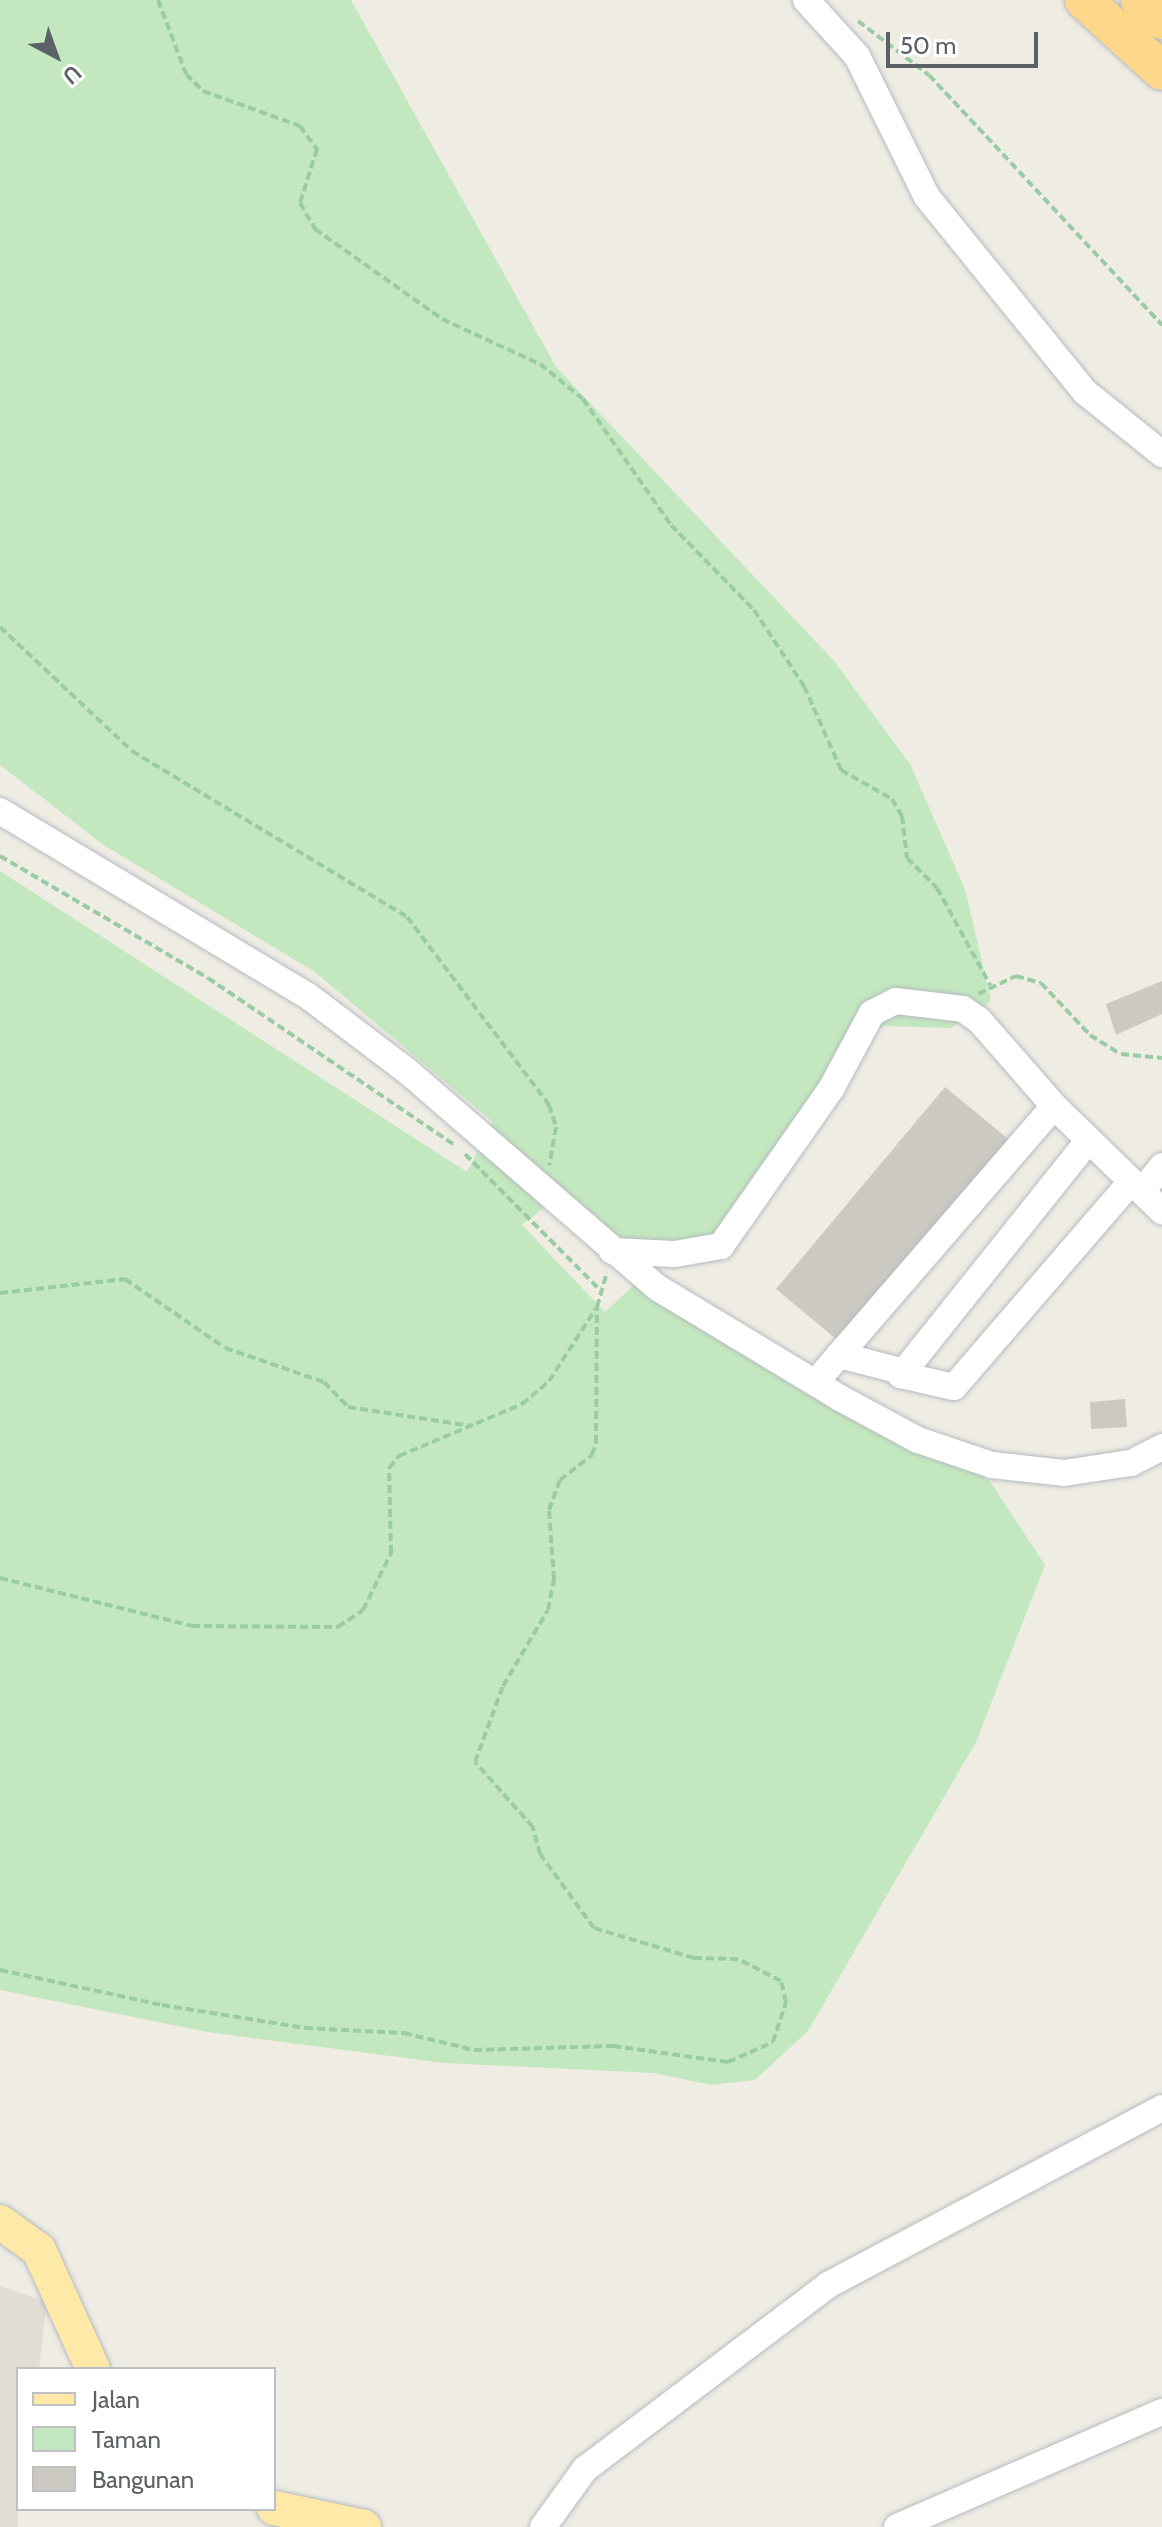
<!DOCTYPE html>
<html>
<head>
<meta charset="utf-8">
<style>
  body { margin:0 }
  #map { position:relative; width:1162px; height:2527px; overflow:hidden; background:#efece4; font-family:Cabin,sans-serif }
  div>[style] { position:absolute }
  .education>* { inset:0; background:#e1ddd5 }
  .green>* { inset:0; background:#c3e8bf }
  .building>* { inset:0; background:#ccc9c3 }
  .path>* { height:4px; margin-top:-2px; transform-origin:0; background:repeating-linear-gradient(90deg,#99cca3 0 8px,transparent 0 12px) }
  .roads { filter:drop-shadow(0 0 2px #b6bbbf) drop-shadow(0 0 2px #b6bbbf) }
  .minor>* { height:26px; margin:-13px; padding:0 13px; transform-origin:13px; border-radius:13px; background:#fff }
  .major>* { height:34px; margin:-17px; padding:0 17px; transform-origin:17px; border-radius:17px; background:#ffe9a9 }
  .highway>* { height:38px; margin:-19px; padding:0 19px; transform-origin:19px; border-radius:19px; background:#ffd78b }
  span { translate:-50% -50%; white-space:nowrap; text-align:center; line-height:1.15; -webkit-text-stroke:6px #fff; paint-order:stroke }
  .legend { position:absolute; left:16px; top:2367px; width:260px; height:144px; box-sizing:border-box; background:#fff; border:2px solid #bec0c1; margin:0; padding:10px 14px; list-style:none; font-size:24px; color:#5c6165 }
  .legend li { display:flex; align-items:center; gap:16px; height:40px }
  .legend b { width:40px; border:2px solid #bec0c1 }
  .north { position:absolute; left:16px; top:16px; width:80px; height:80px; -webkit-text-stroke:6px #fff; paint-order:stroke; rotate:139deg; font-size:22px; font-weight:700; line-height:32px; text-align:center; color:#5c6165 }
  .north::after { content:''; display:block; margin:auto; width:28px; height:36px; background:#5c6165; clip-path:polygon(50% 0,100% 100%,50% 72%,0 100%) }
  .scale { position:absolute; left:886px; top:32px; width:152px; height:36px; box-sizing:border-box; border:4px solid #5c6165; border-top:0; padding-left:10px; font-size:24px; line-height:28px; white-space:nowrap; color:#5c6165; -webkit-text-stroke:6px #fff; paint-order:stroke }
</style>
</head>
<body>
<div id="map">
  <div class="education">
    <i style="clip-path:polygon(0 2286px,47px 2302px,39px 2369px,18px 2369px,18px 2527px,0 2527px)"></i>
  </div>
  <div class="green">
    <i style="clip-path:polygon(0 0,351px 0,556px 367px,834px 661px,910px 764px,965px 889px,991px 1001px,951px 1028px,883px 1026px,869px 1036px,731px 1247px,655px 1265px,554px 1200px,522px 1225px,605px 1312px,638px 1281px,902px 1438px,989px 1480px,1045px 1565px,976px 1742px,808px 2031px,755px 2080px,711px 2085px,654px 2073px,444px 2063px,207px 2032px,0 1990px,0 871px,467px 1172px,493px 1122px,315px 972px,105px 846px,0 765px)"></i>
  </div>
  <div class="building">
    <i style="clip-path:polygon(1162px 981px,1162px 1014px,1116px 1035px,1106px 1004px)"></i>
    <i style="clip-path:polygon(945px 1087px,1012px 1142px,842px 1344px,776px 1289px)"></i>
    <i style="clip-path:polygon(1125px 1399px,1127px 1427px,1091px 1429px,1090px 1402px)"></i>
  </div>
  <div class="path">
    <i style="left:158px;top:0;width:79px;rotate:69.3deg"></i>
    <i style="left:186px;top:74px;width:24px;rotate:45deg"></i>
    <i style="left:203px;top:91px;width:103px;rotate:19.8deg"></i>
    <i style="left:300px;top:126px;width:29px;rotate:54deg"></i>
    <i style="left:317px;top:149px;width:57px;rotate:107.5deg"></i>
    <i style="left:300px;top:203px;width:30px;rotate:60deg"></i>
    <i style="left:315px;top:229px;width:156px;rotate:35.3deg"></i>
    <i style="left:442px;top:319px;width:108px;rotate:24.7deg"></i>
    <i style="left:540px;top:364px;width:55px;rotate:39.1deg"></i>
    <i style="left:583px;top:399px;width:154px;rotate:55.1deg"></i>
    <i style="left:671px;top:525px;width:119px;rotate:45.7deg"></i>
    <i style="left:754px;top:610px;width:91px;rotate:56.7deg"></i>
    <i style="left:804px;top:686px;width:92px;rotate:66.2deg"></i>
    <i style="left:841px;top:770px;width:59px;rotate:29.6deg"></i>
    <i style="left:892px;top:799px;width:20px;rotate:60deg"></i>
    <i style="left:902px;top:816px;width:42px;rotate:83.2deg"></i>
    <i style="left:907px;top:858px;width:42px;rotate:45deg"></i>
    <i style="left:937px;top:888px;width:111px;rotate:61.3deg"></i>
    <i style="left:858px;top:21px;width:89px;rotate:37.3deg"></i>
    <i style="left:929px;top:75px;width:342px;rotate:47deg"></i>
    <i style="left:0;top:627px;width:181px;rotate:43.2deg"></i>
    <i style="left:132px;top:751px;width:321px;rotate:31.1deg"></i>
    <i style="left:407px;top:917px;width:236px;rotate:52.9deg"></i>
    <i style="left:549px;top:1105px;width:23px;rotate:72deg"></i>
    <i style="left:556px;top:1127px;width:39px;rotate:100deg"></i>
    <i style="left:0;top:856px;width:241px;rotate:30.4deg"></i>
    <i style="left:208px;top:978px;width:298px;rotate:34.1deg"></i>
    <i style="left:978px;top:994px;width:42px;rotate:-25.3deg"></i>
    <i style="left:1016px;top:976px;width:26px;rotate:16deg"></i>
    <i style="left:1041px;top:983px;width:71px;rotate:46.7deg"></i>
    <i style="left:1090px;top:1035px;width:36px;rotate:32deg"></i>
    <i style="left:1121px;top:1054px;width:41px;rotate:5.6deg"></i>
    <i style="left:465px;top:1154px;width:193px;rotate:45.2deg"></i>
    <i style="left:0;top:1293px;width:126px;rotate:-6.4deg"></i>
    <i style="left:125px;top:1279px;width:121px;rotate:34.6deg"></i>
    <i style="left:225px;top:1348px;width:105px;rotate:19deg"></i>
    <i style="left:324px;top:1382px;width:35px;rotate:46deg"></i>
    <i style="left:348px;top:1407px;width:125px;rotate:8.7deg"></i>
    <i style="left:0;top:1578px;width:198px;rotate:14deg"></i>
    <i style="left:192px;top:1626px;width:146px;rotate:0.4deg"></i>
    <i style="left:338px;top:1627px;width:30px;rotate:-34deg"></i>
    <i style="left:363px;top:1610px;width:64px;rotate:-63.8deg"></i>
    <i style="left:391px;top:1553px;width:85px;rotate:-91.3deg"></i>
    <i style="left:389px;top:1468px;width:16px;rotate:-50deg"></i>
    <i style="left:399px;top:1456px;width:134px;rotate:-22.9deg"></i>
    <i style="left:522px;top:1404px;width:35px;rotate:-40deg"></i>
    <i style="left:549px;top:1381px;width:88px;rotate:-57deg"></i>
    <i style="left:597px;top:1307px;width:36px;rotate:-74deg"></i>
    <i style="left:0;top:1970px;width:166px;rotate:12.2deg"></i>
    <i style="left:162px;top:2005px;width:145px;rotate:9.1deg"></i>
    <i style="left:305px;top:2028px;width:99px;rotate:2.9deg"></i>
    <i style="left:404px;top:2033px;width:72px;rotate:13.7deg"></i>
    <i style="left:474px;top:2050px;width:139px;rotate:-1.6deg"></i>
    <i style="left:613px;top:2046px;width:116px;rotate:7.9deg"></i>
    <i style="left:728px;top:2062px;width:49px;rotate:-24deg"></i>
    <i style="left:773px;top:2042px;width:42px;rotate:-72deg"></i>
    <i style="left:786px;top:2002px;width:22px;rotate:-103deg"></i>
    <i style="left:781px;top:1981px;width:48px;rotate:-152.9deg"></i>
    <i style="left:738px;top:1959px;width:44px;rotate:-178.7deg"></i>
    <i style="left:694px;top:1958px;width:104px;rotate:-163.3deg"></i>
    <i style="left:594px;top:1928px;width:92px;rotate:-126.1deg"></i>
    <i style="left:540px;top:1854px;width:28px;rotate:-105deg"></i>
    <i style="left:533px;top:1827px;width:87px;rotate:-131.7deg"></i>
    <i style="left:475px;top:1762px;width:81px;rotate:-69.8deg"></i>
    <i style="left:503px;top:1686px;width:88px;rotate:-59.4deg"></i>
    <i style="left:548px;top:1610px;width:32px;rotate:-79deg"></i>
    <i style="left:554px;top:1579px;width:69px;rotate:-94.1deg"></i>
    <i style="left:549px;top:1510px;width:32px;rotate:-70deg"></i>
    <i style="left:560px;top:1480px;width:41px;rotate:-38deg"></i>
    <i style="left:592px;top:1455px;width:13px;rotate:-72deg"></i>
    <i style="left:596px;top:1443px;width:136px;rotate:-89.6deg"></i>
  </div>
  <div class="roads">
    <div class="minor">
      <i style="left:806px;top:0;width:76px;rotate:47.7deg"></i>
      <i style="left:857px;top:56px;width:157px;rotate:63.6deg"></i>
      <i style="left:927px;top:197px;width:251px;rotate:51deg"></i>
      <i style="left:1085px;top:392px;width:99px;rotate:38.8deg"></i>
      <i style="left:0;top:811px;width:359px;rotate:31deg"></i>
      <i style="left:308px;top:996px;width:123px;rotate:37.1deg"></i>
      <i style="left:406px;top:1070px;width:333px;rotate:40.9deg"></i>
      <i style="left:658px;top:1288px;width:213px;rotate:31.1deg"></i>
      <i style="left:840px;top:1398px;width:89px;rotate:28.3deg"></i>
      <i style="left:918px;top:1440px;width:78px;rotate:18.7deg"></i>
      <i style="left:992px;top:1465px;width:72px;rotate:6.3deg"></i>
      <i style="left:1064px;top:1473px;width:68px;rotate:-8.5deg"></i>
      <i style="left:1131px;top:1463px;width:35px;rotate:-27deg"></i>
      <i style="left:1088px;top:1141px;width:300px;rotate:128.6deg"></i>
      <i style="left:901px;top:1375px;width:54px;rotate:12.8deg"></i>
      <i style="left:954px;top:1387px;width:271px;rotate:-49.2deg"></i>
      <i style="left:1142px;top:1191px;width:32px;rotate:-51deg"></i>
      <i style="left:612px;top:1251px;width:63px;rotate:2.7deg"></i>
      <i style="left:675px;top:1254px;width:47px;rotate:-9.9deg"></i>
      <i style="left:721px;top:1246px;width:192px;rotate:-55deg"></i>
      <i style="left:831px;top:1089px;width:86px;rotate:-61.7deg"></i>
      <i style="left:872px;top:1013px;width:27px;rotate:-27deg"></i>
      <i style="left:896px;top:1001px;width:67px;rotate:6.8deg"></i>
      <i style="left:963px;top:1009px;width:19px;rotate:35deg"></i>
      <i style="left:979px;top:1020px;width:114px;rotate:48.9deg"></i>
      <i style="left:1054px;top:1106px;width:151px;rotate:44.2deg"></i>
      <i style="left:839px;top:1355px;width:64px;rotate:14.5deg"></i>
      <i style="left:815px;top:1383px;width:366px;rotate:-49.2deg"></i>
      <i style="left:543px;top:2527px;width:72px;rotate:-54.1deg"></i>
      <i style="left:585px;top:2469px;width:305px;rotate:-37.1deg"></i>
      <i style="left:828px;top:2285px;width:378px;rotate:-27.9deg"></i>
      <i style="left:897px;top:2527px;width:289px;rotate:-23.5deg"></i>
    </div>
    <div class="major">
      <i style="left:0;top:2222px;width:48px;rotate:35.7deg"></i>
      <i style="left:39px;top:2250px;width:131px;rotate:65.6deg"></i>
      <i style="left:274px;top:2508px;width:92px;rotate:11.9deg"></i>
    </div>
    <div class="highway">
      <i style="left:1084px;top:0;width:105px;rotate:42.3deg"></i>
      <i style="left:1140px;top:0;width:30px;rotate:42deg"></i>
    </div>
  </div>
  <ul class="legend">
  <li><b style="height:10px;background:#ffe9a9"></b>Jalan</li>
  <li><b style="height:22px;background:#c3e8bf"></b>Taman</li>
  <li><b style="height:22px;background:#ccc9c3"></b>Bangunan</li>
  </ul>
  <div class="north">U</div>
  <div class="scale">50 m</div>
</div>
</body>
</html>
